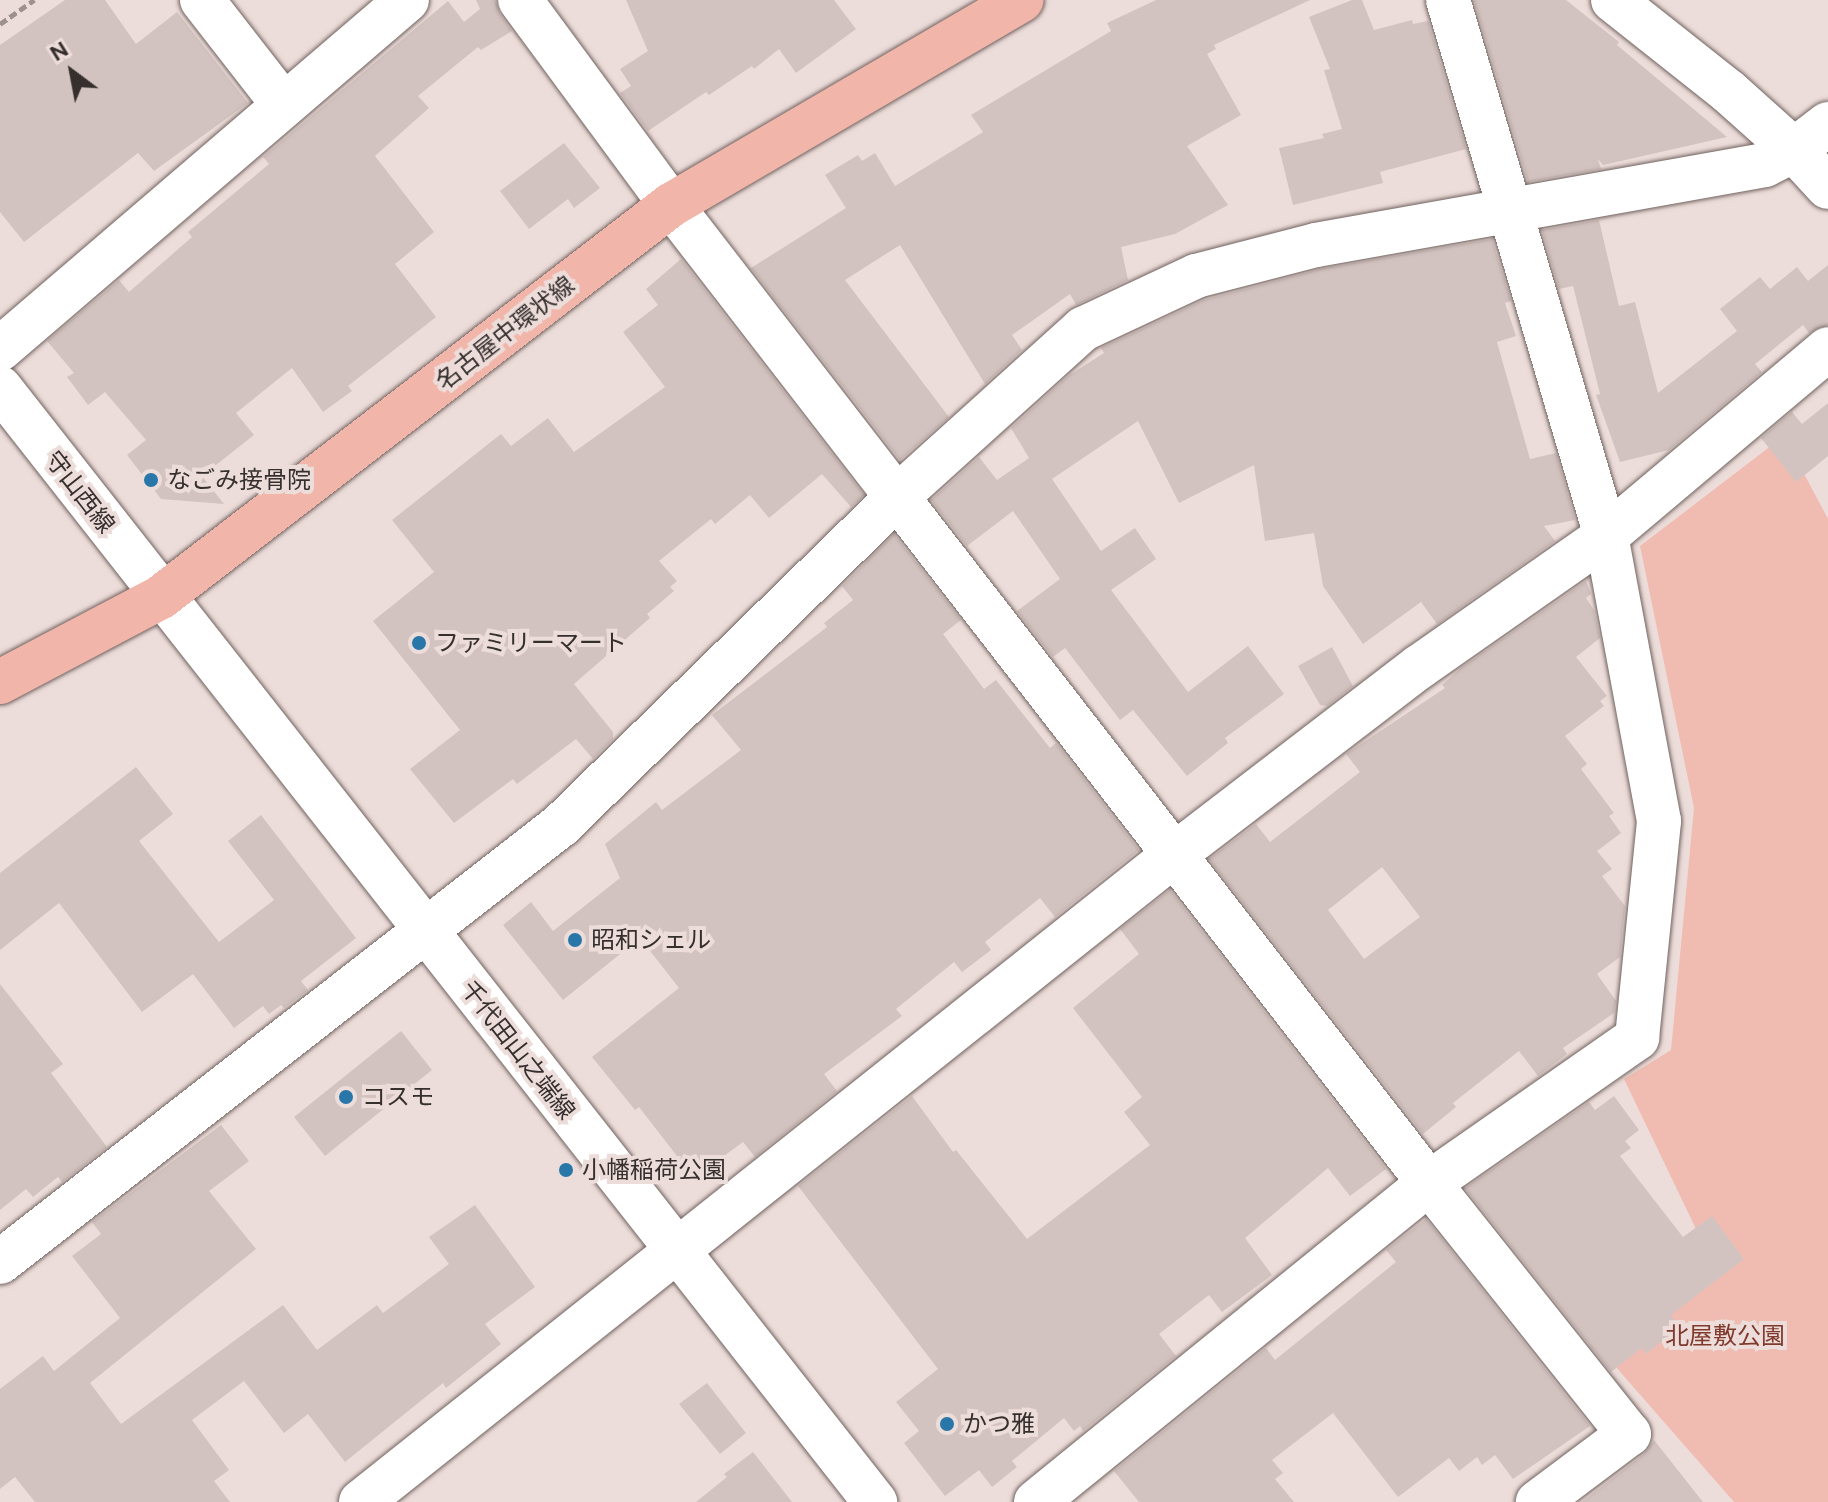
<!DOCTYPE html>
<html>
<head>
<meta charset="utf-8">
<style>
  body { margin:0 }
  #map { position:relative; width:1828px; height:1502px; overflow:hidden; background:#edddda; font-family:"DM Sans","Noto Sans JP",sans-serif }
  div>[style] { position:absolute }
  .green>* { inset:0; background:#f0bcb1 }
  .building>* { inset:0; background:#d3c3c0 }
  .path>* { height:5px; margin-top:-2.5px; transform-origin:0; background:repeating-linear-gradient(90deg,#9d918f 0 8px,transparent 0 12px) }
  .roads { filter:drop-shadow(0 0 2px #70625f) drop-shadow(0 0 2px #70625f) }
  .street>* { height:44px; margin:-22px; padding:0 22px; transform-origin:22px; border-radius:22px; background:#fff }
  .secondary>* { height:44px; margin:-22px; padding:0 22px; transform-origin:22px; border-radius:22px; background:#fff }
  .primary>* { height:44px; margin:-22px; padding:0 22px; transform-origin:22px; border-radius:22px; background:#f1b5a9 }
  .dots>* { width:22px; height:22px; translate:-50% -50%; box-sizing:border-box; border:4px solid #edddda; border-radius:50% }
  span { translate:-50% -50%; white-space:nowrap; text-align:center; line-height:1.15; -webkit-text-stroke:8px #edddda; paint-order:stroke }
  .street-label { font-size:24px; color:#352f2e }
  .poi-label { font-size:24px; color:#352f2e }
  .left { translate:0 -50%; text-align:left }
  .park-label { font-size:24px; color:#803a2d }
  .north { position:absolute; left:32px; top:32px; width:80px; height:80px; -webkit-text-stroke:6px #edddda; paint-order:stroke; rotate:328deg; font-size:22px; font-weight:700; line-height:32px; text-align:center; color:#352f2e }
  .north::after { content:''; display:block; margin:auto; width:28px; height:36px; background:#352f2e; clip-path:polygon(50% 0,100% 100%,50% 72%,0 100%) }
</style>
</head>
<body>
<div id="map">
  <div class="green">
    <i style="clip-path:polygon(1784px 436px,1828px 519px,1828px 1502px,1734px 1502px,1573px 1318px,1696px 1229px,1624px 1079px,1671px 1050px,1694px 808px,1640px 546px)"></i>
  </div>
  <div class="building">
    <i style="clip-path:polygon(65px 0,105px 0,136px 44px,177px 12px,248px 103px,154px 171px,138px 153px,24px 242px,0 212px,0 45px)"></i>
    <i style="clip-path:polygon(476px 0,495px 0,500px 14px,512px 31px,481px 50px,478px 47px,418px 96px,429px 108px,375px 156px,434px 232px,395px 264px,436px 317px,348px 386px,352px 391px,323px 412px,292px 368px,236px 413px,254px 435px,202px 476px,224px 504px,161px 499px,127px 455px,146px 440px,105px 392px,88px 405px,67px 377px,74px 373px,47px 341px,119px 280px,129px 292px,192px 237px,188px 232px,269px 164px,263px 157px,448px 1px,464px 22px,480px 9px)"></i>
    <i style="clip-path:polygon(626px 0,834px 0,856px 29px,796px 73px,779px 49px,754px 69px,752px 66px,709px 95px,706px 92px,648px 131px,620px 93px,631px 86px,620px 69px,648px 51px)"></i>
    <i style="clip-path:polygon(1156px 0,1310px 0,1214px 45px,1216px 49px,1207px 54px,1241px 115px,1187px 146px,1228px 205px,1175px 234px,1121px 247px,1128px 280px,1076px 305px,1070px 294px,1012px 335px,1022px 350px,985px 384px,900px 245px,845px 280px,949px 417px,900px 460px,751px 268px,846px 208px,825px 175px,858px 155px,862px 161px,875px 153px,895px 186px,983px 132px,971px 115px,1111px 31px,1107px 23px)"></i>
    <i style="clip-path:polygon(1352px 0,1362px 0,1374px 30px,1412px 20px,1413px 24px,1428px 21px,1466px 149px,1380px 172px,1383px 183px,1293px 205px,1279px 148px,1324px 138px,1322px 134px,1342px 129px,1324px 70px,1330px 69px,1309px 17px)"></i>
    <i style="clip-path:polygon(1474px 0,1566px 0,1619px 42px,1617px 45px,1727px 137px,1603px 165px,1598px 159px,1601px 169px,1528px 182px)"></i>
    <i style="clip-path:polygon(564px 143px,600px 188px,574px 208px,568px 199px,529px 229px,500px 191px)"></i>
    <i style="clip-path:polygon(1599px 220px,1619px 306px,1635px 302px,1658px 393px,1737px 331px,1720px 309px,1760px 277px,1770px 289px,1797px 267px,1808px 281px,1828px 265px,1828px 325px,1809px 333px,1803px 325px,1755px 364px,1762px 372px,1669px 450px,1620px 462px,1596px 395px,1600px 394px,1573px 286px,1559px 289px,1542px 230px)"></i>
    <i style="clip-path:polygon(1492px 239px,1511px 301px,1505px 303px,1516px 336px,1497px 342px,1530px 459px,1556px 453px,1575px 520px,1544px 526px,1555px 541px,1437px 624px,1421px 602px,1363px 644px,1323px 586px,1314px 533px,1265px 541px,1254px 465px,1179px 503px,1138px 421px,1052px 479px,1101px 551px,1135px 528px,1156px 559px,1111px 590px,1188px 692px,1248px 646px,1284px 694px,1225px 738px,1228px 743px,1187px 776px,1133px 710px,1120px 720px,1065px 648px,1053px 657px,1017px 611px,1060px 579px,1013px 511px,967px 546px,931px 500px,979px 457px,997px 480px,1029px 458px,1011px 428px,1068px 376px,1104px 353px,1101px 348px,1204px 300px,1321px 269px)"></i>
    <i style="clip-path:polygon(681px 259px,864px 495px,851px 507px,822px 474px,769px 518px,750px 495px,715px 524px,711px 519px,659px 561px,677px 581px,670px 587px,674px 591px,647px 614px,650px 618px,574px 684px,613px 732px,613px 739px,593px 759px,576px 739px,517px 784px,513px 779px,454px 823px,410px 769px,460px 730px,373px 621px,434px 572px,392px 520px,501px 434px,511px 446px,548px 418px,574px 452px,665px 387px,623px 332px,658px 305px,646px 289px)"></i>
    <i style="clip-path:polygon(1828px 403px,1828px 456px,1796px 482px,1761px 438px,1792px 412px,1802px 424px)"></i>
    <i style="clip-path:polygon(894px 534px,961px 620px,943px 634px,984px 689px,996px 680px,1050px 748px,1056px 743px,1139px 850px,1055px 917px,1040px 898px,985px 942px,991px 950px,962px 972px,954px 962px,896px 1009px,902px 1016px,824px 1074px,837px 1091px,755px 1157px,743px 1142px,694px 1178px,639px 1107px,635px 1110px,592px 1057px,679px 988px,640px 938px,563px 1000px,503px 925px,531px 902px,553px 931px,620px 878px,605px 844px,656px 802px,662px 810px,741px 750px,712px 715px,827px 627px,824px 623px,853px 600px,842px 586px)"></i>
    <i style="clip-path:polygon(evenodd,1586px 581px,1591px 594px,1586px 598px,1594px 610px,1600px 638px,1576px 657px,1607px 696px,1600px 701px,1604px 706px,1565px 736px,1587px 764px,1581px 769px,1614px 813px,1609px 816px,1621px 833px,1597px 851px,1612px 869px,1602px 876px,1625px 906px,1620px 957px,1597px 974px,1616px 1001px,1614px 1013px,1563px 1048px,1567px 1054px,1538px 1076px,1519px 1051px,1453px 1103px,1456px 1107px,1423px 1134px,1209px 859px,1256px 824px,1270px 842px,1360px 772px,1346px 754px,1445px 688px,1442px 685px,1461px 668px,1586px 581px,1382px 867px,1420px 917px,1364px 959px,1328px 910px,1382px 867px)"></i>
    <i style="clip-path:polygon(1332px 647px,1353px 686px,1327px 706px,1320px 705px,1298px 666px)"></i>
    <i style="clip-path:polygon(136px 767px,173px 814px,139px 841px,219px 942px,274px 900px,228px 841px,261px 815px,356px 938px,301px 981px,308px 990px,284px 1008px,281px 1005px,269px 1014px,263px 1006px,234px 1028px,193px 974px,142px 1012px,59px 903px,0 950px,0 873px)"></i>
    <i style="clip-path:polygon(1170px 890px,1386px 1169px,1350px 1196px,1328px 1168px,1245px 1238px,1272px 1275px,1222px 1312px,1209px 1295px,1159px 1334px,1176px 1356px,1083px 1431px,1080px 1426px,1074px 1431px,1064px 1418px,1012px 1461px,1017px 1467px,992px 1487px,979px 1470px,945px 1496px,904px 1443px,919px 1431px,896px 1402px,938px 1369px,798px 1186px,912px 1096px,953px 1152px,956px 1150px,1027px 1239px,1150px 1145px,1124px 1112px,1142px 1097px,1073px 1008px,1139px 954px,1120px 929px)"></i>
    <i style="clip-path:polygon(0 984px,63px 1064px,51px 1073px,107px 1147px,62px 1182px,58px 1177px,33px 1197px,26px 1189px,0 1210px)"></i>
    <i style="clip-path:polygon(401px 1031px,432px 1070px,325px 1156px,294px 1117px)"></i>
    <i style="clip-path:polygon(1614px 1096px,1639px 1130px,1625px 1141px,1631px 1148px,1620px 1156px,1683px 1237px,1712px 1216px,1744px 1259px,1671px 1315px,1680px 1327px,1646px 1354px,1642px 1348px,1611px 1372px,1465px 1188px,1589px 1102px,1595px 1110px)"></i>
    <i style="clip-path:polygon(221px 1125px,249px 1161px,209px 1191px,256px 1249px,90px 1383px,121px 1424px,283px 1305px,317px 1350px,377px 1305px,383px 1313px,449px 1264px,429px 1237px,475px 1205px,535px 1287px,485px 1324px,501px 1344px,446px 1388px,443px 1383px,345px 1462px,308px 1414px,284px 1433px,244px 1381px,192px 1420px,229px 1470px,214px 1481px,230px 1502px,35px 1502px,15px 1477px,0 1489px,0 1389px,43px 1356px,54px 1371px,120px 1318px,72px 1256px,101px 1234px,92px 1222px)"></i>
    <i style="clip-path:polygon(1426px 1219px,1590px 1426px,1513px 1479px,1495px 1455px,1482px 1465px,1477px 1457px,1459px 1471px,1449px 1458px,1398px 1497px,1333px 1413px,1272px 1460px,1283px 1473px,1275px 1479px,1294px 1502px,1139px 1502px,1114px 1471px,1266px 1348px,1275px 1360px,1396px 1262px,1386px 1250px)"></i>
    <i style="clip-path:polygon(707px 1383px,746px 1433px,720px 1454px,679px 1404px)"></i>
    <i style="clip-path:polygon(1654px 1440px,1703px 1502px,1582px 1502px,1644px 1454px)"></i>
    <i style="clip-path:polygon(753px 1452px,792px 1502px,696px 1502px,727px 1477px,724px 1474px)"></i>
  </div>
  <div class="path">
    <i style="left:0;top:24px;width:42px;rotate:-35.2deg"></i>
  </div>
  <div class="roads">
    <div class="street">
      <i style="left:202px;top:0;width:132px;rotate:52.1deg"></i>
      <i style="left:520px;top:0;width:255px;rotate:53.6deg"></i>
      <i style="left:671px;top:205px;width:369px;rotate:52.3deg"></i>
      <i style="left:897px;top:497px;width:868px;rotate:52.21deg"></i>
      <i style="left:1429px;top:1183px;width:321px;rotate:51.5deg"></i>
      <i style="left:1629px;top:1434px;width:114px;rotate:143.2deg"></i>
      <i style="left:1613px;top:0;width:147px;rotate:38.4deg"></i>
      <i style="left:1728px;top:91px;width:89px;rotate:41.8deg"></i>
      <i style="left:1794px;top:150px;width:50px;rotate:47.4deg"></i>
      <i style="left:0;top:349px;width:536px;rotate:-40.61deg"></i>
      <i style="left:0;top:1262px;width:711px;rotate:-37.92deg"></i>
      <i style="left:561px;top:825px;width:470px;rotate:-44.3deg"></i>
      <i style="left:897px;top:497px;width:251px;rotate:-42.1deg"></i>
      <i style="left:1083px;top:329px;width:125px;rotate:-25.1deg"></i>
      <i style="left:1196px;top:276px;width:124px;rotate:-14.5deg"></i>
      <i style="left:1316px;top:245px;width:456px;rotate:-10.1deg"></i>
      <i style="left:1765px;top:165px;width:33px;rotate:-27deg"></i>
      <i style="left:1794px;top:150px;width:43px;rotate:-37.4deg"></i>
      <i style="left:361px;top:1502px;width:1040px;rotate:-38.52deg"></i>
      <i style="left:1175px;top:854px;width:307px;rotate:-37.5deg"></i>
      <i style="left:1419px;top:667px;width:228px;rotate:-35deg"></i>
      <i style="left:1606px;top:536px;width:290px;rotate:-40.1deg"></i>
      <i style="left:1036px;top:1502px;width:506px;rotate:-39.07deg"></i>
      <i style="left:1429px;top:1183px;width:254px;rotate:-34.9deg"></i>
      <i style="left:1637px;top:1038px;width:218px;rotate:-84.2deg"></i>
      <i style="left:1659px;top:821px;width:290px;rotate:-100.5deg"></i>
      <i style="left:1606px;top:536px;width:559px;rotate:-106.42deg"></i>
    </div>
    <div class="secondary">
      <i style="left:0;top:388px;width:1417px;rotate:51.85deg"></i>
    </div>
    <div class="primary">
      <i style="left:0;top:682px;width:182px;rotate:-27.8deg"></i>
      <i style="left:161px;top:597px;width:643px;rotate:-37.55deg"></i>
      <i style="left:671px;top:205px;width:406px;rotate:-30.3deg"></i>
    </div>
  </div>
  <div class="dots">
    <i style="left:151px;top:480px;background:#2976a8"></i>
    <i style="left:419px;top:643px;background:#2976a8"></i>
    <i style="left:575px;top:940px;background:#2976a8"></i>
    <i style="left:346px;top:1097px;background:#2976a8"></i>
    <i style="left:566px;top:1170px;background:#2976a8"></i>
    <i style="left:947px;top:1424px;background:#2976a8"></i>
  </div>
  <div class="street-label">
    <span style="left:505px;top:333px;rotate:-38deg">名古屋中環状線</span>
    <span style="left:80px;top:492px;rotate:52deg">守山西線</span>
    <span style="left:518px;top:1050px;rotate:52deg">千代田山之端線</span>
  </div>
  <div class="poi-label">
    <span class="left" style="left:167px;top:480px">なごみ接骨院</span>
    <span class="left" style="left:435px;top:643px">ファミリーマート</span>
    <span class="left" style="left:591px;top:940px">昭和シェル</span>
    <span class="left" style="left:362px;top:1097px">コスモ</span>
    <span class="left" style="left:582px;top:1170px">小幡稲荷公園</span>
    <span class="left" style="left:963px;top:1424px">かつ雅</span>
  </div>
  <div class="park-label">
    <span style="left:1725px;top:1336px">北屋敷公園</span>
  </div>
  <div class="north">N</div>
</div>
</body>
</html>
